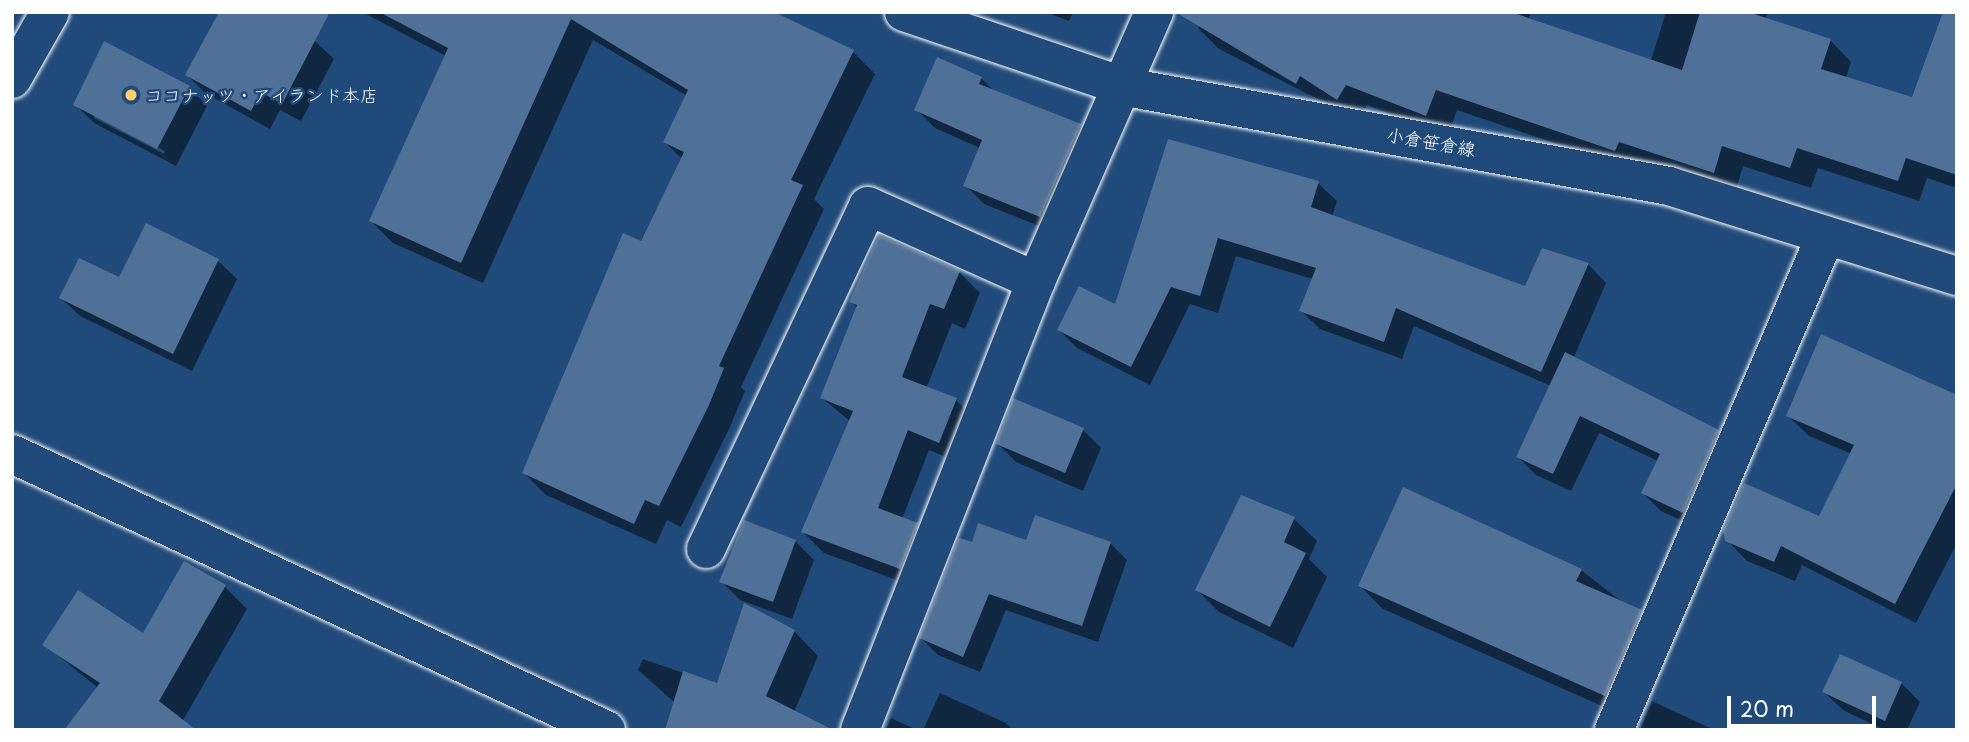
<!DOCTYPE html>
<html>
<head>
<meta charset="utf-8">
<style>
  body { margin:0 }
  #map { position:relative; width:1969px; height:742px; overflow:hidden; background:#1f4a7a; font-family:"Playpen Sans","Klee One",sans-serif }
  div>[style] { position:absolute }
  .shadow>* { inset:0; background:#0007 }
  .building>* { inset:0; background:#507197 }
  .roads { filter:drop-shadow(0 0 2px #fff) drop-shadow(0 0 2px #fff) }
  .street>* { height:38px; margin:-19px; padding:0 19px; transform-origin:19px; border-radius:19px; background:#1f4a7a }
  .secondary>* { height:38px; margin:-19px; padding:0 19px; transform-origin:19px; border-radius:19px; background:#1f4a7a }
  .highway>* { height:38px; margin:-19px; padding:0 19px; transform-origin:19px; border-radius:19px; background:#1f4a7a }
  .dots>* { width:19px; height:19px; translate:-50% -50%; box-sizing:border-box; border:4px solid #1f4a7a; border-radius:50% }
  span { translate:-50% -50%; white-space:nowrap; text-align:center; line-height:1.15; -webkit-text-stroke:5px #1f4a7a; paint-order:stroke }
  .poi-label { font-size:18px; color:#fff }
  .left { translate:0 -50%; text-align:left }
  .street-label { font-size:18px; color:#fff }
  .frame { position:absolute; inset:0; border:14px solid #fff; pointer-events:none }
  .scale { position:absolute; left:1727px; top:696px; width:149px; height:32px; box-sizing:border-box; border:4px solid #fff; border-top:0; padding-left:9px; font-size:21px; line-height:24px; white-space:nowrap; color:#fff; -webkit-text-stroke:5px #1f4a7a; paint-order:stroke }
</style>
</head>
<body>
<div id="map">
  <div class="shadow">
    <i style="clip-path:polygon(362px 12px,773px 12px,853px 52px,875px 74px,814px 199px,824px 209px,741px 387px,745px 391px,730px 427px,681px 527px,667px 520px,656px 544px,546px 495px,524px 473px,682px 159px,665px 142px,687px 96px,593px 40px,483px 283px,393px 243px,371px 221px,446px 56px)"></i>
    <i style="clip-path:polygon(1045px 12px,1073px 12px,1069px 21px)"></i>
    <i style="clip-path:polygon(1206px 12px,1531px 12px,1528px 20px,1651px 60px,1666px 12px,1768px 12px,1765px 20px,1830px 40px,1851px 62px,1846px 78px,1913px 99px,1957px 12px,1957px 188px,1927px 178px,1919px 201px,1818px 168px,1811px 188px,1743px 166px,1735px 193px,1636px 171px,1457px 110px,1448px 136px,1367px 105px,1359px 120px,1219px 49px,1198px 28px)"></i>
    <i style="clip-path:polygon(315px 41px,334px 59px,301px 121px,280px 110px,270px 129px,205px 93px,187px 75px)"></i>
    <i style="clip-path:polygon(981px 78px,995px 92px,1080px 126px,1098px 144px,1059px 234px,984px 204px,965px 185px,980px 148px,935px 128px,917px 110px)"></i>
    <i style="clip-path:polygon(evenodd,189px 87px,207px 106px,176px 166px,94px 123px,75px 104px,189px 87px,94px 114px,165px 151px,164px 154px,94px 118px,94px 114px)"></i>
    <i style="clip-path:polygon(1169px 141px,1318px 183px,1337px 201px,1332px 217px,1526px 288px,1588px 264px,1606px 283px,1574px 357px,1718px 432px,1736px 450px,1702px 530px,1661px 511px,1643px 493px,1658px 461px,1599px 433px,1571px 491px,1536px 475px,1518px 457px,1551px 386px,1414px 326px,1402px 359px,1320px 329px,1301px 311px,1313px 279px,1236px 256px,1218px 313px,1190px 304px,1150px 385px,1077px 348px,1059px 330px,1116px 307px)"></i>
    <i style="clip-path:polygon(147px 225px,218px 261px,237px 279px,192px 371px,80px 316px,61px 298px,120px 280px)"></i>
    <i style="clip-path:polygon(959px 272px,980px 293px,965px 329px,952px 323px,926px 389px,956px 400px,977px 421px,960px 463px,929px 450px,902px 519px,938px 545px,921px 589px,824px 553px,803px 532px,851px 422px,822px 398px,857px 308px,851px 301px)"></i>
    <i style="clip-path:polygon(1957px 397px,1957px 543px,1916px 623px,1802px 565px,1795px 581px,1747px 561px,1727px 540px,1820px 518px,1852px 454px,1809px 436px,1788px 416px)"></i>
    <i style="clip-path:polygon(1083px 430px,1101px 448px,1083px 491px,1016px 462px,998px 444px)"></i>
    <i style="clip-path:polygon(1242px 497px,1294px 519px,1317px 541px,1309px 559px,1327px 577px,1293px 648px,1219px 612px,1197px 590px)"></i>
    <i style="clip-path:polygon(795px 541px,814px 560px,792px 619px,740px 600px,721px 581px)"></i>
    <i style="clip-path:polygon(1027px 542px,1110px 543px,1127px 560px,1098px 642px,1006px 610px,980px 672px,938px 655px,921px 638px,973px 544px)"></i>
    <i style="clip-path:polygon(1581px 570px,1664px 635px,1629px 718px,1383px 609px,1360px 586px)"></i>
    <i style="clip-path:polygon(224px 586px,247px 609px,182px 722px,98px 688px,44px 644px,144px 635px)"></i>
    <i style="clip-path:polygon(794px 631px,818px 656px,794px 712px,675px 703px,638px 670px,643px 659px,718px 685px)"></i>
    <i style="clip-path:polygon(1901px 683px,1920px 702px,1907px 730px,1885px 730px,1843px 710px,1824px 692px)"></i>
    <i style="clip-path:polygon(940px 693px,1006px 723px,1013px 730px,923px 730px)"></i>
    <i style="clip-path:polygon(1652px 701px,1710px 728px,1711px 730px,1640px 730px)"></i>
    <i style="clip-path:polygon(891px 718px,917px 730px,886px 730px)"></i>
  </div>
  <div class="building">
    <i style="clip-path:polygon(219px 12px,330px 12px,282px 104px,261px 92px,251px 111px,185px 75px)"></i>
    <i style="clip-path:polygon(379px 12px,776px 13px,854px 50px,791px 180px,803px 185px,719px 366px,724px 368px,709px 405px,659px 506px,645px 500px,634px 524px,522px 473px,623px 233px,641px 241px,684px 152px,663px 142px,688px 90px,571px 19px,461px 263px,369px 221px,448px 48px)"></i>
    <i style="clip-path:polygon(1175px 12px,1511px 12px,1682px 70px,1700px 12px,1748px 12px,1831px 39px,1821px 69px,1912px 97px,1943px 12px,1957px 12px,1957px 175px,1906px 158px,1898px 181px,1797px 148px,1790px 168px,1722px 146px,1714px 173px,1619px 142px,1615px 151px,1436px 90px,1426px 116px,1346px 85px,1337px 100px,1300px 76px,1296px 84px)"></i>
    <i style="clip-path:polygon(104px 41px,190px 86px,157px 149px,73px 105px)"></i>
    <i style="clip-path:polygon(937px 57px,982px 77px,979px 84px,1081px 124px,1040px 217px,963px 186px,982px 140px,914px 110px)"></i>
    <i style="clip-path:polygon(1168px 139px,1319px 181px,1311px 207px,1525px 286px,1542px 248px,1589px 263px,1541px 372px,1396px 308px,1384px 342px,1299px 311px,1316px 268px,1218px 238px,1200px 296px,1171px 287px,1131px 367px,1057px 330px,1079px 286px,1115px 304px)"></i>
    <i style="clip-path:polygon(146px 223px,219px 259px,173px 354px,59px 298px,79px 258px,119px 277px)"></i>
    <i style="clip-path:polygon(879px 235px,960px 271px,944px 309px,930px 304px,902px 377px,957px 398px,939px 443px,908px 430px,878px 508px,918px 523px,900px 569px,801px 532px,853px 411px,820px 398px,857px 305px,849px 302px)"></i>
    <i style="clip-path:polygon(1821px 334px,1957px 395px,1957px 484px,1895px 604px,1781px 546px,1774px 562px,1725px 541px,1723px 531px,1744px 483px,1819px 516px,1854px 445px,1786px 416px)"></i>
    <i style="clip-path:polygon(1565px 352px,1719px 430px,1683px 513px,1641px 493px,1660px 454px,1580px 416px,1553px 474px,1516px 457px)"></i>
    <i style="clip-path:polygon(1013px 398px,1084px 428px,1065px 473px,996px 444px)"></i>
    <i style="clip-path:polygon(1403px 487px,1582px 569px,1576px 581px,1642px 610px,1605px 696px,1358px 586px)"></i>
    <i style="clip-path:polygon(1241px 495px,1295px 517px,1284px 542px,1306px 553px,1270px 627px,1195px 590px)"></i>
    <i style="clip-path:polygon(1035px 515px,1111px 542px,1082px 626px,989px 594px,963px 657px,919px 638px,959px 538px,972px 542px,978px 523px,1026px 540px)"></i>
    <i style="clip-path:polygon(744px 520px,796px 540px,773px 602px,719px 582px)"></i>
    <i style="clip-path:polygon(184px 561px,226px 585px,159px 701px,196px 730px,64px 730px,100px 683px,42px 645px,78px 590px,143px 633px)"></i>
    <i style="clip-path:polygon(744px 603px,795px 630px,766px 696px,833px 730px,665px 730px,683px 671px,717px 683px)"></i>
    <i style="clip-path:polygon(1840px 654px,1902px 682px,1885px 721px,1822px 692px)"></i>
  </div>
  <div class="roads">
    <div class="street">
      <i style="left:12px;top:454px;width:655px;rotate:24.92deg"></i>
      <i style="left:706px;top:549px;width:379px;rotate:-64.7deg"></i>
      <i style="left:868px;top:206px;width:184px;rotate:24.1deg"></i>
      <i style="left:860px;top:730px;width:482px;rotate:-68.6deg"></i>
      <i style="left:1036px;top:281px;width:294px;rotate:-66.3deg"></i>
      <i style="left:1614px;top:730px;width:538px;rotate:-66.82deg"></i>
    </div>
    <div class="secondary">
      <i style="left:904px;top:12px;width:234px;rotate:18.7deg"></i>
      <i style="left:1126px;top:87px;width:552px;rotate:10.33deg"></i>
      <i style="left:1669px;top:186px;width:302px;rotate:17.4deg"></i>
    </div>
    <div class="highway">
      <i style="left:12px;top:79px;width:77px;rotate:-60.4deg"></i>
    </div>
  </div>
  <div class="dots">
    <i style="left:131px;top:95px;background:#ffd166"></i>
  </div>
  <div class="poi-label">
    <span class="left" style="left:145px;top:95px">ココナッツ・アイランド本店</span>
  </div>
  <div class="street-label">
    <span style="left:1431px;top:142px;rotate:10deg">小倉笹倉線</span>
  </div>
  <div class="frame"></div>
  <div class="scale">20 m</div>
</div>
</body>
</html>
